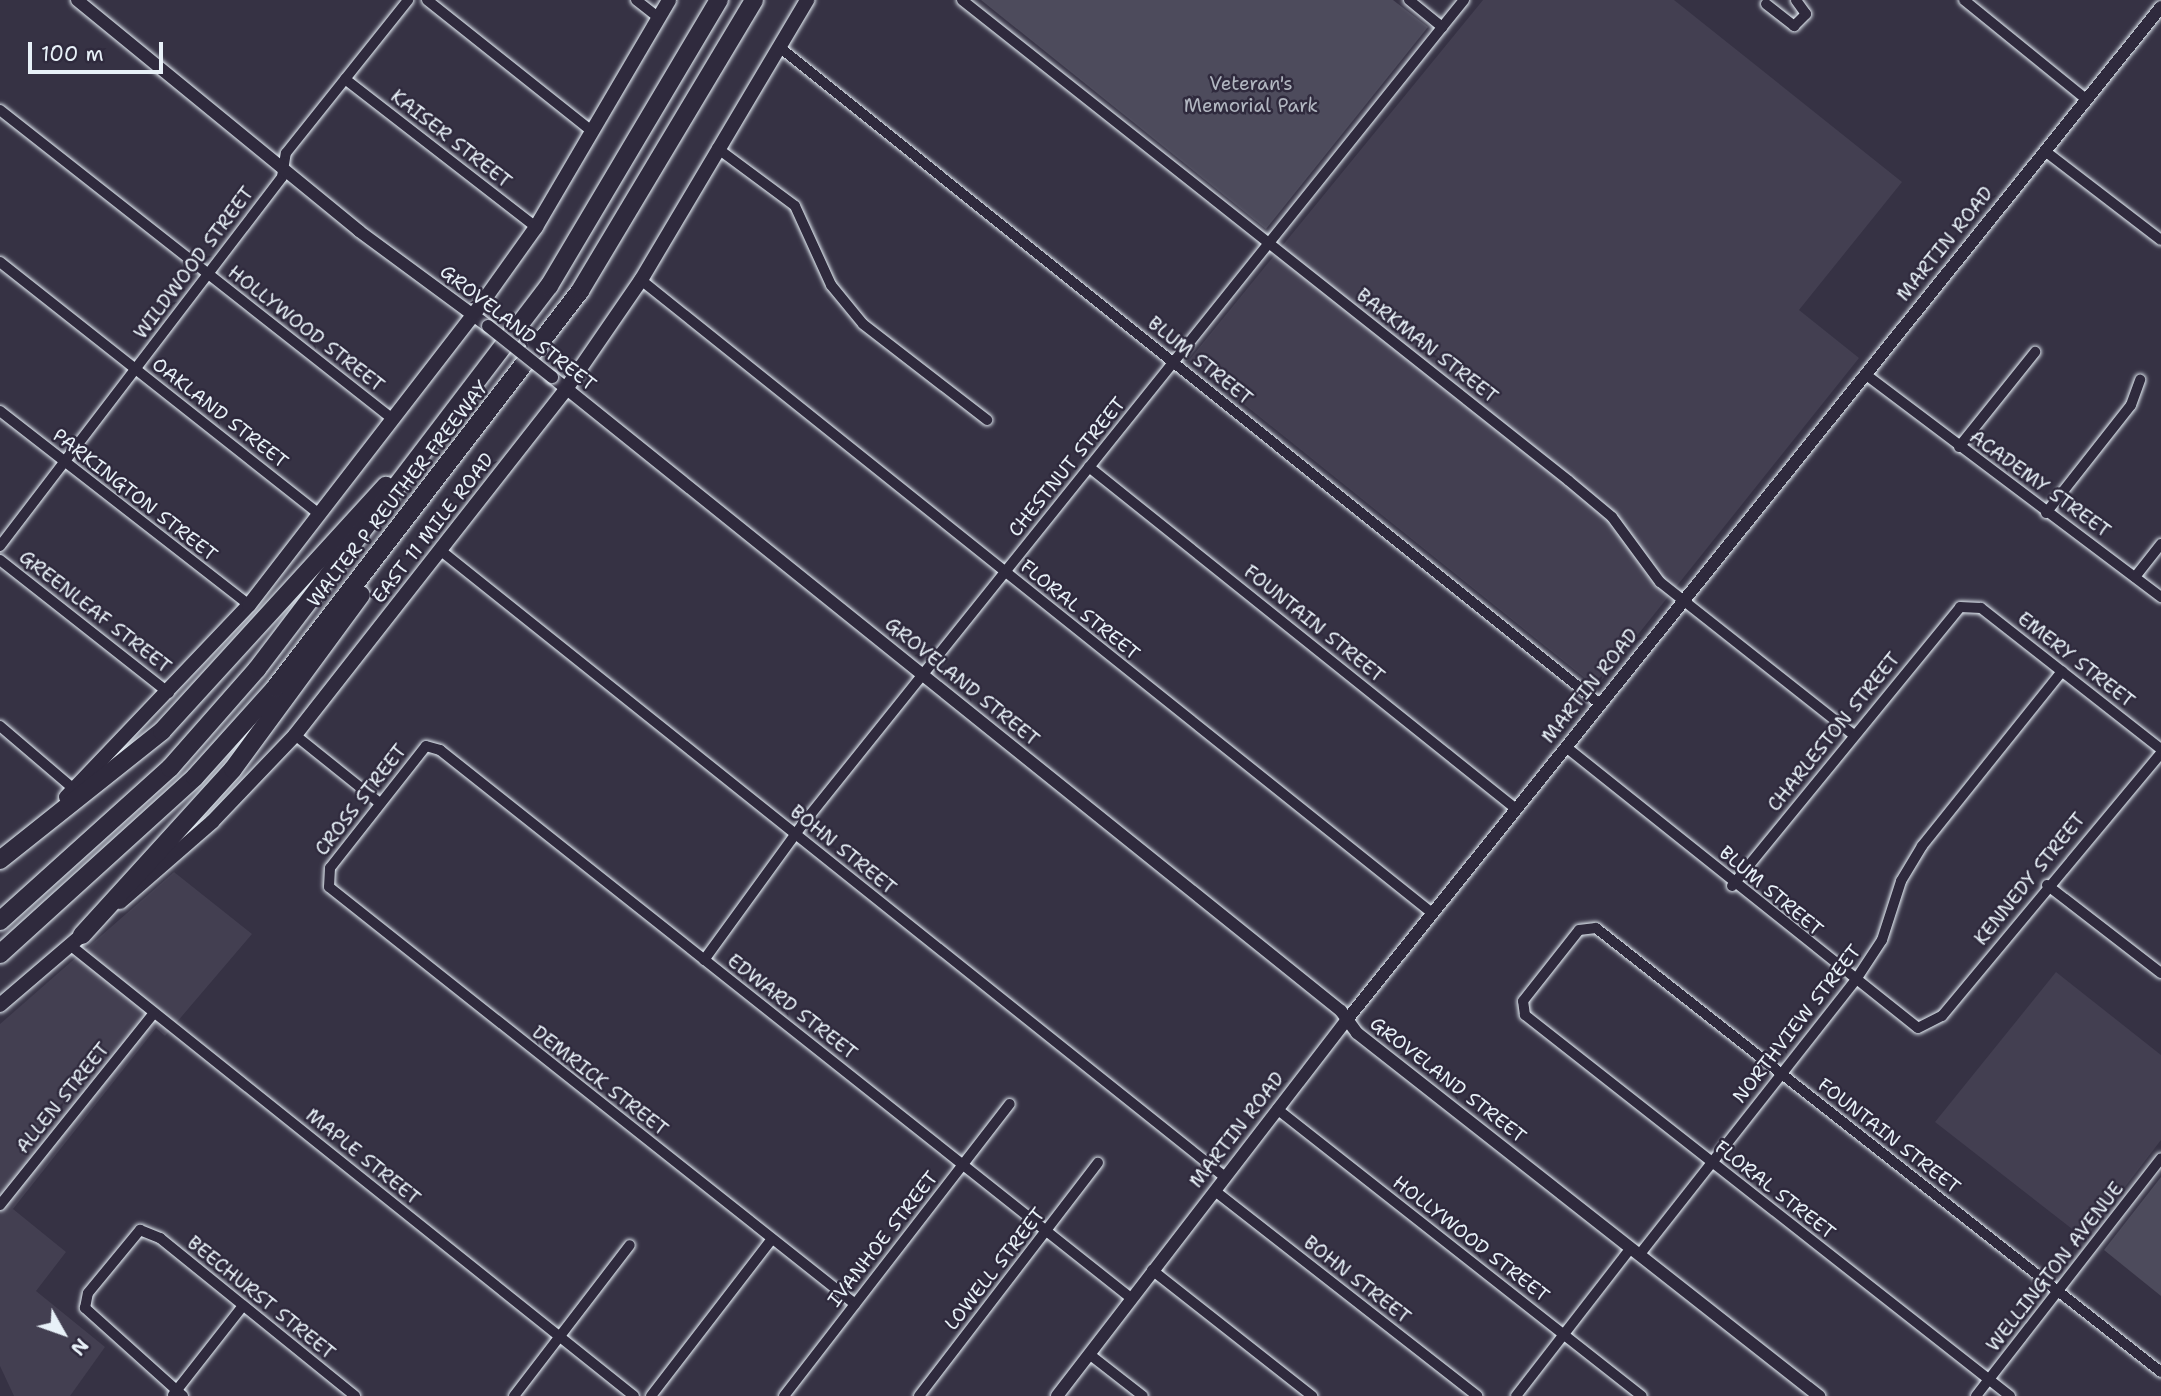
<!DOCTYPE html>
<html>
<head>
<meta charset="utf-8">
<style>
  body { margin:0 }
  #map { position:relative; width:2161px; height:1396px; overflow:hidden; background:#363244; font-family:"Shantell Sans",sans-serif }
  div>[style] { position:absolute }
  .built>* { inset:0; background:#433f51 }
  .green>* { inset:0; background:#4d4b5c }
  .roads { filter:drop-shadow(0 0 2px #e8f1f8) drop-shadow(0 0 2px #e8f1f8) }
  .minor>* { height:10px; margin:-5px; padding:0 5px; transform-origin:5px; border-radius:5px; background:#2f2a3d }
  .tertiary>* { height:12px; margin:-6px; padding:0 6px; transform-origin:6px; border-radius:6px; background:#2f2a3d }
  .secondary>* { height:14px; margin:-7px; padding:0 7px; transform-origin:7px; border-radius:7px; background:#2f2a3d }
  .motorway>* { height:18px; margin:-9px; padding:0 9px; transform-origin:9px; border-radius:9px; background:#2f2a3d }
  .bridges { filter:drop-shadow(0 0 2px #e8f1f8) drop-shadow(0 0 2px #e8f1f8) }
  .tertiary-bridge>* { height:12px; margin:-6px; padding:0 6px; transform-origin:6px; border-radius:6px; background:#2f2a3d }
  span { translate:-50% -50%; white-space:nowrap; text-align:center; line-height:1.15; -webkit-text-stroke:5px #2f2a3d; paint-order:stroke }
  .park-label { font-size:19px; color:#b2b7c1 }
  .street-label { font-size:19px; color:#e8f1f8 }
  .north { position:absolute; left:28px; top:1298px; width:70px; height:70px; -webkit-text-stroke:5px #2f2a3d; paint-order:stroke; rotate:130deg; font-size:19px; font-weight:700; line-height:28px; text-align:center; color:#e8f1f8 }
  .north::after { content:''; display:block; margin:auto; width:24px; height:32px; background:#e8f1f8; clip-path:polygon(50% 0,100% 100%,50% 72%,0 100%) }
  .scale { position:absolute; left:28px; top:42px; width:135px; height:32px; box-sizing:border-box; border:4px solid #e8f1f8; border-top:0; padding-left:9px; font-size:21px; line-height:24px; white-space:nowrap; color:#e8f1f8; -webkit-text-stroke:5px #2f2a3d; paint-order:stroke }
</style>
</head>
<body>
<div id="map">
  <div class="built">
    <i style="clip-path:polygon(1483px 0,1674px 0,1902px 182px,1799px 310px,1859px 358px,1596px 687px,1189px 360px)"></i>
    <i style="clip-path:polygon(174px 872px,252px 934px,165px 1036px,156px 1028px,13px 1209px,66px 1252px,36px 1291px,105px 1347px,70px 1396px,14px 1396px,0 1366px,0 1024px)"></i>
    <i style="clip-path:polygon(2056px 972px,2161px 1055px,2161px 1140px,2085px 1239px,1935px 1122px)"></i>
  </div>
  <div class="green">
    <i style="clip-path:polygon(981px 0,1393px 0,1428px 27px,1266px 229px)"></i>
    <i style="clip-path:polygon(2161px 1177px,2161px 1296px,2104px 1250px)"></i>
  </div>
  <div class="roads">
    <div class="minor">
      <i style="left:427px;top:0;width:212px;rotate:38.5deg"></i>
      <i style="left:636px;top:0;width:28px;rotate:38deg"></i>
      <i style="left:962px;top:0;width:774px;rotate:38.39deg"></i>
      <i style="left:1569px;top:481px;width:56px;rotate:39.9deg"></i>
      <i style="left:1612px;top:517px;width:81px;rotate:53.6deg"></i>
      <i style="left:1660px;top:582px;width:247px;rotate:38.3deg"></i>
      <i style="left:1409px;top:0;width:43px;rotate:39.3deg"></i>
      <i style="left:1964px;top:0;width:157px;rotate:39.1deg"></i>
      <i style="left:1766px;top:4px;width:36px;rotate:38deg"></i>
      <i style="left:1794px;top:26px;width:17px;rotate:-45deg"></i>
      <i style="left:1806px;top:14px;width:17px;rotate:-126deg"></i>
      <i style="left:778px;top:46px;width:1053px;rotate:38.68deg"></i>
      <i style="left:345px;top:79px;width:242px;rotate:37.8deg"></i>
      <i style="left:0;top:110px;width:500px;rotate:38.2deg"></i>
      <i style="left:717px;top:148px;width:97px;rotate:36.6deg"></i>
      <i style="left:795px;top:206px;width:87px;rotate:65.5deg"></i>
      <i style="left:831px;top:285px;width:50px;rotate:50.6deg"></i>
      <i style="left:863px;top:324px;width:157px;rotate:37.7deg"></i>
      <i style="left:2045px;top:151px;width:146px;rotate:37.5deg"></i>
      <i style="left:0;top:262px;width:407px;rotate:38.3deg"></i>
      <i style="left:641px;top:280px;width:1013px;rotate:38.67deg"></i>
      <i style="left:1865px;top:374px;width:371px;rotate:37deg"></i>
      <i style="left:0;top:411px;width:316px;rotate:37.9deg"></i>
      <i style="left:1959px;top:447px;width:122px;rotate:-51.3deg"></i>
      <i style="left:1089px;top:467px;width:547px;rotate:38.69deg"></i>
      <i style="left:2046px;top:513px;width:137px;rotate:-51.8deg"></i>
      <i style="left:2131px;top:405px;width:27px;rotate:-70deg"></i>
      <i style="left:0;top:546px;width:464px;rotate:-52.6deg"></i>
      <i style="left:282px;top:177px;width:24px;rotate:-81deg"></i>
      <i style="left:286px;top:153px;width:196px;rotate:-51.4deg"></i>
      <i style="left:440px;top:550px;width:1005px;rotate:38.62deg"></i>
      <i style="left:0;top:560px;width:215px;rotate:38.2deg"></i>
      <i style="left:2135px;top:577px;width:42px;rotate:-51.8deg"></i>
      <i style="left:0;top:726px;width:99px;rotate:40.5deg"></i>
      <i style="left:295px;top:735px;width:109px;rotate:38.7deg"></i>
      <i style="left:1566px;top:747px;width:450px;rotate:38.6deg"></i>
      <i style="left:1918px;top:1028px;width:27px;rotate:-27deg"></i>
      <i style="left:1942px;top:1016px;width:342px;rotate:-50.2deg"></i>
      <i style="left:2047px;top:885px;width:144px;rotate:37.7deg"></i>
      <i style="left:1732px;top:886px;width:360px;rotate:-50.7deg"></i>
      <i style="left:1960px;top:607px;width:21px;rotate:3deg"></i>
      <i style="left:1981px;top:608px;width:229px;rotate:38.1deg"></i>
      <i style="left:70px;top:945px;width:722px;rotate:38.65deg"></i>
      <i style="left:704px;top:960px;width:167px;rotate:-54deg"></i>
      <i style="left:802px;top:825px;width:1058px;rotate:-51.26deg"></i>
      <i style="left:1277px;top:1109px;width:464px;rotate:38.2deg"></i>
      <i style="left:1215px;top:1191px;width:333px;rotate:38deg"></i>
      <i style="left:0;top:1205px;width:246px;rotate:-51.3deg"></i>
      <i style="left:1640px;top:1254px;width:347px;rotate:-51.8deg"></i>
      <i style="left:1855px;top:981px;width:49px;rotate:-56.6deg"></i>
      <i style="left:1882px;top:940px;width:62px;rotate:-72.1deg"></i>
      <i style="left:1901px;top:881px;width:41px;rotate:-59deg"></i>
      <i style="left:1922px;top:846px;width:224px;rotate:-51.3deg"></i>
      <i style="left:1152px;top:1270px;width:204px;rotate:38.2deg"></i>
      <i style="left:855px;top:1304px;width:671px;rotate:-141.59deg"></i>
      <i style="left:329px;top:887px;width:19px;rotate:-87deg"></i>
      <i style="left:330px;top:868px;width:155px;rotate:-51.8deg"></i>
      <i style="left:426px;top:746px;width:15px;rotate:16deg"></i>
      <i style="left:440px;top:750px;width:882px;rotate:38.42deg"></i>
      <i style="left:1089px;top:1354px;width:68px;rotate:37.9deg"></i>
      <i style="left:173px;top:1395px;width:112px;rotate:-51.9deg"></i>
      <i style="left:183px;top:1396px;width:132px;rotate:-138.1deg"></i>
      <i style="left:85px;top:1308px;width:15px;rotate:-79deg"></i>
      <i style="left:88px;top:1293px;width:82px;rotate:-50.5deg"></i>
      <i style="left:140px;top:1230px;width:22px;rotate:22deg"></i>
      <i style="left:160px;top:1238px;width:251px;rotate:39deg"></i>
      <i style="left:514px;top:1396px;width:190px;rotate:-52.5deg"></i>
      <i style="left:651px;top:1396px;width:197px;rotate:-52.4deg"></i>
      <i style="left:784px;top:1396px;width:369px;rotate:-52.3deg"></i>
      <i style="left:919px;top:1396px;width:294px;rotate:-52.5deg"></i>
      <i style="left:1516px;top:1396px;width:187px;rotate:-52.2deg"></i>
      <i style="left:1976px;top:1396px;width:301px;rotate:-52.1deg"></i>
      <i style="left:2010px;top:1396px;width:617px;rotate:-141.85deg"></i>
      <i style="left:1525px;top:1015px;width:14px;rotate:-98deg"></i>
      <i style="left:1523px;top:1001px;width:90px;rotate:-51.7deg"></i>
      <i style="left:1579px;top:930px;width:17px;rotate:-7deg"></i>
      <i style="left:1596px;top:928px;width:719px;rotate:38.16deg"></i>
    </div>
    <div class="tertiary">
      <i style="left:77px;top:0;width:365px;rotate:39.3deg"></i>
      <i style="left:359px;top:231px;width:160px;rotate:36.4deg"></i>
      <i style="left:552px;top:377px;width:1012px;rotate:38.78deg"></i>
      <i style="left:1341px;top:1011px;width:27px;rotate:54deg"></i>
      <i style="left:1357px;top:1033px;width:588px;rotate:38.16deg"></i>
      <i style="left:1057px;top:1396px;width:473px;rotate:-52.4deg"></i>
      <i style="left:1346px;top:1021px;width:1301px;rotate:-51.21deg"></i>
    </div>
    <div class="secondary">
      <i style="left:66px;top:797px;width:265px;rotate:-46.4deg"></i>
      <i style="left:249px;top:605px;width:368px;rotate:-52.3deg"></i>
      <i style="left:474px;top:314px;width:107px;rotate:-54.5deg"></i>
      <i style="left:536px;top:227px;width:263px;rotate:-59.6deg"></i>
      <i style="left:120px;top:902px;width:122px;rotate:-41deg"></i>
      <i style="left:212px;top:822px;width:120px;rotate:-46.3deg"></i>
      <i style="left:295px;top:735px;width:439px;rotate:-51.9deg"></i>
      <i style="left:566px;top:389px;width:132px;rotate:-55.5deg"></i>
      <i style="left:641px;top:280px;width:326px;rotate:-59.3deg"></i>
      <i style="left:0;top:1005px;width:117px;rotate:-40.5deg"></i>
    </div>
    <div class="motorway">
      <i style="left:0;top:860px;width:207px;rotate:-38.5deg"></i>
      <i style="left:162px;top:731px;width:332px;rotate:-47.6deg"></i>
      <i style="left:0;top:921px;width:229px;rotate:-42deg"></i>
      <i style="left:170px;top:768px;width:132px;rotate:-48.7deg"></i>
      <i style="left:257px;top:669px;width:482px;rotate:-52.7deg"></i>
      <i style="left:549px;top:286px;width:333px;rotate:-59.3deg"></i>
      <i style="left:82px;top:935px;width:224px;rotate:-47.7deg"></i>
      <i style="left:233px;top:769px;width:216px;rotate:-53.7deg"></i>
      <i style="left:0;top:954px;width:263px;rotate:-42.2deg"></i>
      <i style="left:195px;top:777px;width:120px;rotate:-48deg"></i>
      <i style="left:275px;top:688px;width:501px;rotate:-52.47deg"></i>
      <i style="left:580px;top:291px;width:339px;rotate:-59.1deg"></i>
    </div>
  </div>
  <div class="bridges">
    <div class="tertiary-bridge">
      <i style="left:488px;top:326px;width:82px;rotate:38.6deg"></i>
    </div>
  </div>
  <div class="park-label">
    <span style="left:1251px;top:95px">Veteran's<br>Memorial Park</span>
  </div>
  <div class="street-label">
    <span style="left:451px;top:139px;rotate:38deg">KAISER STREET</span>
    <span style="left:1945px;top:244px;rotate:-51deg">MARTIN ROAD</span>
    <span style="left:194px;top:263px;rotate:-53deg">WILDWOOD STREET</span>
    <span style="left:518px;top:328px;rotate:38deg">GROVELAND STREET</span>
    <span style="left:306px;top:329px;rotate:38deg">HOLLYWOOD STREET</span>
    <span style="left:1427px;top:346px;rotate:38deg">BARKMAN STREET</span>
    <span style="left:1200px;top:361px;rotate:39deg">BLUM STREET</span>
    <span style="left:220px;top:413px;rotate:38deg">OAKLAND STREET</span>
    <span style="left:1067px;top:467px;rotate:-51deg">CHESTNUT STREET</span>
    <span style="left:2040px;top:484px;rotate:36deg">ACADEMY STREET</span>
    <span style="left:398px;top:494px;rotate:-52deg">WALTER P REUTHER FREEWAY</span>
    <span style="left:135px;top:495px;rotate:38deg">PARKINGTON STREET</span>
    <span style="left:433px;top:528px;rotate:-52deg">EAST 11 MILE ROAD</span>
    <span style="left:1080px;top:610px;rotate:39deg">FLORAL STREET</span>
    <span style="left:95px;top:612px;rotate:38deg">GREENLEAF STREET</span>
    <span style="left:1314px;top:624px;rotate:39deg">FOUNTAIN STREET</span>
    <span style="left:2076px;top:660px;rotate:38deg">EMERY STREET</span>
    <span style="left:962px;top:682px;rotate:39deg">GROVELAND STREET</span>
    <span style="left:1590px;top:686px;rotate:-51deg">MARTIN ROAD</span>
    <span style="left:1834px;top:732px;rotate:-51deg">CHARLESTON STREET</span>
    <span style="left:361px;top:800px;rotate:-52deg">CROSS STREET</span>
    <span style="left:843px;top:850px;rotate:39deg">BOHN STREET</span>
    <span style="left:2030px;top:879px;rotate:-51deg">KENNEDY STREET</span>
    <span style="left:1771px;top:891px;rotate:40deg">BLUM STREET</span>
    <span style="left:792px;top:1007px;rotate:38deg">EDWARD STREET</span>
    <span style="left:1797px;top:1024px;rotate:-52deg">NORTHVIEW STREET</span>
    <span style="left:1448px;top:1080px;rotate:38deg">GROVELAND STREET</span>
    <span style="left:600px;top:1081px;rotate:38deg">DEMRICK STREET</span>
    <span style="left:63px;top:1098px;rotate:-51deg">ALLEN STREET</span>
    <span style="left:1237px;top:1130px;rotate:-52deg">MARTIN ROAD</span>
    <span style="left:1889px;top:1136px;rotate:38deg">FOUNTAIN STREET</span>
    <span style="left:363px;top:1157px;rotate:39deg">MAPLE STREET</span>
    <span style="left:1775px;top:1190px;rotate:38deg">FLORAL STREET</span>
    <span style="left:883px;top:1239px;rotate:-52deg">IVANHOE STREET</span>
    <span style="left:1471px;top:1239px;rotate:38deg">HOLLYWOOD STREET</span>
    <span style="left:2055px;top:1267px;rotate:-52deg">WELLINGTON AVENUE</span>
    <span style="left:995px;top:1269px;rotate:-52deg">LOWELL STREET</span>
    <span style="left:1357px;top:1280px;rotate:38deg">BOHN STREET</span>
    <span style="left:261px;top:1298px;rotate:39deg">BEECHURST STREET</span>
  </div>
  <div class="north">N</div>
  <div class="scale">100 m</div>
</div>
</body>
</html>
